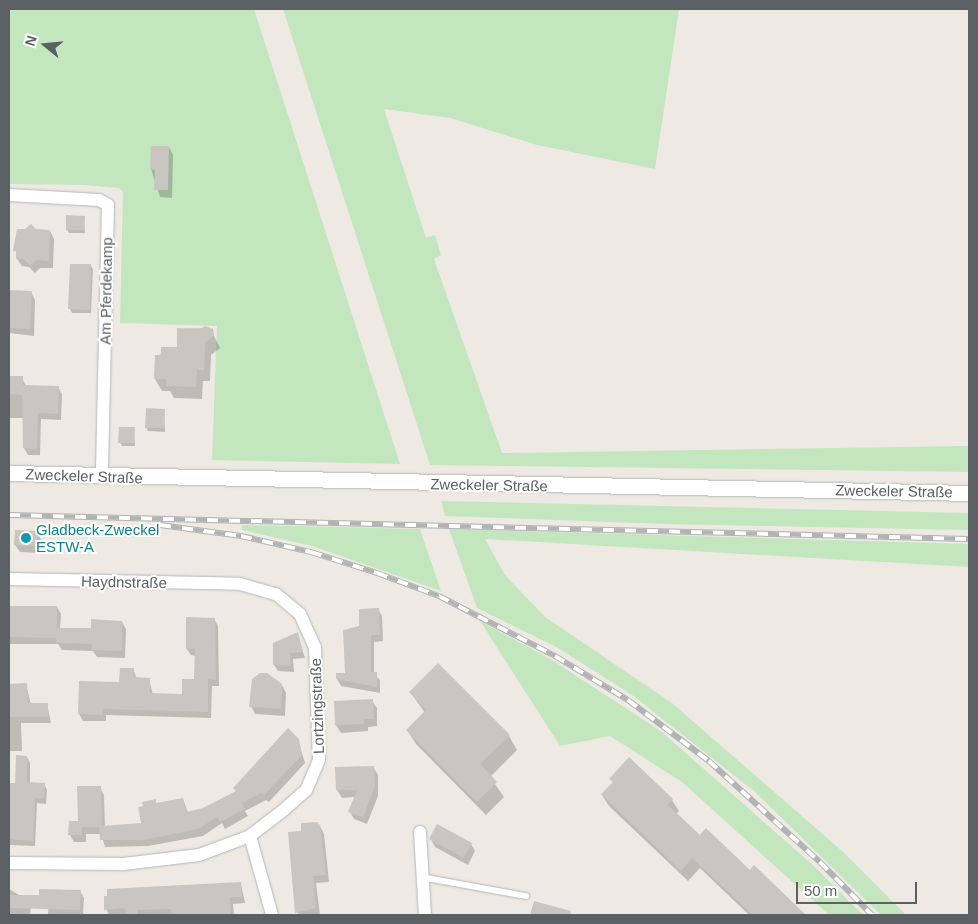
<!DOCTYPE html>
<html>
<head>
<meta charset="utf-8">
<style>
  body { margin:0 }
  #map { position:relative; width:978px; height:924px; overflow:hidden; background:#eeeae3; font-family:Arial,sans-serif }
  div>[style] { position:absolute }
  .green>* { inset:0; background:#c3e6bf }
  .shadow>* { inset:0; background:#0003 }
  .building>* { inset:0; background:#c9c5c0 }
  .roads { filter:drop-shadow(0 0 1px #b3b6ba) drop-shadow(0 0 1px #b3b6ba) }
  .service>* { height:6px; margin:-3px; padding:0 3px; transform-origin:3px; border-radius:3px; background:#fff }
  .minor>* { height:12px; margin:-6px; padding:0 6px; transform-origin:6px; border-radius:6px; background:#fff }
  .tertiary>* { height:15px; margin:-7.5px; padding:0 7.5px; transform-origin:7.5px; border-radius:7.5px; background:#fff }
  .rail>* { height:5.5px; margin-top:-2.75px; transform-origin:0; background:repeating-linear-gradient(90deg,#fff 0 11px,#b2b3b4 0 22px); box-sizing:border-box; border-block:1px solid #b2b3b4 }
  .dots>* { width:14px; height:14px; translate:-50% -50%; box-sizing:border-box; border:2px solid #fff; border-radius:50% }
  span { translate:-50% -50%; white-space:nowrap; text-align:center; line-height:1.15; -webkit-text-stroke:4px #fff; paint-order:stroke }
  .street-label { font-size:15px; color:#5b6064 }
  .culture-label { font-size:15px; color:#0d838f }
  .left { translate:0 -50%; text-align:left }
  .frame { position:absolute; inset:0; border:10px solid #5b6064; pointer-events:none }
  .north { position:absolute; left:20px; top:20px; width:50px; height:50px; -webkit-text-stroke:4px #fff; paint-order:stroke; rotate:287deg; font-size:14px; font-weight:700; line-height:20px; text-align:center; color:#5b6064 }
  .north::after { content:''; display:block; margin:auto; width:18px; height:22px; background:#5b6064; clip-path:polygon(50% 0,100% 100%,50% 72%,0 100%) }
  .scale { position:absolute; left:796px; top:882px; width:121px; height:22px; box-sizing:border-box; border:2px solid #5b6064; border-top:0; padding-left:6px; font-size:15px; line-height:18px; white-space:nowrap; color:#5b6064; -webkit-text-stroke:4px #fff; paint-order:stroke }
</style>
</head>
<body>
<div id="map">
  <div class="green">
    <i style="clip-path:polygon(9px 9px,254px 9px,400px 464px,212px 460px,217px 326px,120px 323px,123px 192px,119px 188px,85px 185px,9px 184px)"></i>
    <i style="clip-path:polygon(283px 9px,679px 9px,655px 169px,537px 145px,450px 118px,384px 109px,426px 238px,435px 235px,441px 255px,434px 259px,502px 453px,969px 446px,969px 472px,430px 465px)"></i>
    <i style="clip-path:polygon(441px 501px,969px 513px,969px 530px,666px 524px,445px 516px)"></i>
    <i style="clip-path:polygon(242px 525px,420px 529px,441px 591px,312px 546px,242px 530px)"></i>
    <i style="clip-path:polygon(449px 529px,969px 544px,969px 567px,485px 539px,505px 575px,545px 617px,672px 703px,842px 851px,906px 915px,881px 915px,754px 791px,632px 695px,558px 648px,477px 608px)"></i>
    <i style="clip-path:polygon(480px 621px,552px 660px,662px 732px,816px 868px,863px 915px,829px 915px,682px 782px,610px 736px,560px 746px)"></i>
  </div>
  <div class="shadow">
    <i style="clip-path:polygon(169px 147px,173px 155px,172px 198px,160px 197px,151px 169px)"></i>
    <i style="clip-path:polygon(84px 217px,85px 233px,69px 233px,67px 230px)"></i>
    <i style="clip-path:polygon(36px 231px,50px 231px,54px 239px,53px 268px,40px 268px,35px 273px,29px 267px,22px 266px,17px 259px,15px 238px)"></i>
    <i style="clip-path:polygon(71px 265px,91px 266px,93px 269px,91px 313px,72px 313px,70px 309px)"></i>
    <i style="clip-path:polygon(9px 291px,31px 292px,35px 300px,34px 336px,9px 333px)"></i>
    <i style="clip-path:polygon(210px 328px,220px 348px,211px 355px,210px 381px,203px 381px,202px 399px,174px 398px,170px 391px,162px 391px,155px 379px,156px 356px,178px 348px,179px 329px)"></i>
    <i style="clip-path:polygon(22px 378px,26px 386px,58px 387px,62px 394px,61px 420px,41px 419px,40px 455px,28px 455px,24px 448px,24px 418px,9px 418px,9px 385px)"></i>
    <i style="clip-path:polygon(164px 410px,165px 432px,148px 431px,146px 427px)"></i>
    <i style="clip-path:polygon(134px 429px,135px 446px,122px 446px,120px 442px)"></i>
    <i style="clip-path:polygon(37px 532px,41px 540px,40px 553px,20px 552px,15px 545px)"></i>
    <i style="clip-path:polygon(9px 606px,57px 607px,61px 614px,60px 629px,92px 630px,122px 622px,126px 629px,125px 658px,97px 657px,93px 651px,62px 650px,58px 644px,9px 644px)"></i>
    <i style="clip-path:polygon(378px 609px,382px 616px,383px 641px,374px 642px,374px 674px,380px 680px,380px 693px,341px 686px,337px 679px,346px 674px,360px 627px)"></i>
    <i style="clip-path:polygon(214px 619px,218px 626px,219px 686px,212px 686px,211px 718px,106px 715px,106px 721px,83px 721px,79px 714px,121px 683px,133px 669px,137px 679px,149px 679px,153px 695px,183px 696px,196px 680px,196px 656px,191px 655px,187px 649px)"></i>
    <i style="clip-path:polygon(297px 633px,305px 658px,293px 659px,294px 672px,278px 671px,274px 665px,275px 644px)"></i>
    <i style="clip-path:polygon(26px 685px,31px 704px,47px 704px,51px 723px,21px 723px,22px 751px,9px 751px,9px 686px)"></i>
    <i style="clip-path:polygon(282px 685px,286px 693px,285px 716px,255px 714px,251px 706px)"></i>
    <i style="clip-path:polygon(411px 693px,509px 736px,517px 750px,490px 777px,504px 797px,486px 815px,416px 744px,407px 730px,425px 713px)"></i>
    <i style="clip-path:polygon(372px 701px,377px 708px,377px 726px,368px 727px,368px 731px,341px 733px,336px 725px)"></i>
    <i style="clip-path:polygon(298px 740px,305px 763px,269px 802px,266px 800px,245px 811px,248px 816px,225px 829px,222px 823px,203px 836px,148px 846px,105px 847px,101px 834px,86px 834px,86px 842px,74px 842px,70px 835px,100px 788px,104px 795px,105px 827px,142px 824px,155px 801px,157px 804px,183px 799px,188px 813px,204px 810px,237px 792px)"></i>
    <i style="clip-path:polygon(27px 757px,30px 763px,30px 783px,44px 784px,47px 790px,46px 804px,37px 803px,35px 846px,9px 845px,9px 787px,16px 784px)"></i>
    <i style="clip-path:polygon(373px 767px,378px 775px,378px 796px,367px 824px,354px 819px,350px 812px,355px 797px,342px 798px,337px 790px)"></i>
    <i style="clip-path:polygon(611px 779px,672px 800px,679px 811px,676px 814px,700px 837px,750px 871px,754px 867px,804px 915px,749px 915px,700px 868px,688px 881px,609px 806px,602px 795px,613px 783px)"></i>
    <i style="clip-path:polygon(320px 826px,324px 834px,329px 882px,316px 883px,320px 915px,298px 915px,303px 832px)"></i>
    <i style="clip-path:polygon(431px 839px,471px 844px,475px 851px,468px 865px,435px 847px)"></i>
    <i style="clip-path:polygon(241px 884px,245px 903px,233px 904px,234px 915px,109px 915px,106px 909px)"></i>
    <i style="clip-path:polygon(9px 889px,31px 902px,30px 915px,9px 915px)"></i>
    <i style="clip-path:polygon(49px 891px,80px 891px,84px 898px,83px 915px,48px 915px)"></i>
  </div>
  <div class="building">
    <i style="clip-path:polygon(151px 146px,169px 146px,168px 190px,154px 190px,155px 170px,150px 169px)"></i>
    <i style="clip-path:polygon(66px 215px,85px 216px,84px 230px,66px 230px)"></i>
    <i style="clip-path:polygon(31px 224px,36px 229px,50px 230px,49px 261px,36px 260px,30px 266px,24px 259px,16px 259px,16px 251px,13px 251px,17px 229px,25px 229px)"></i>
    <i style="clip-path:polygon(70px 264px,91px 264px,90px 310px,68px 309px)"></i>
    <i style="clip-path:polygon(9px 290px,32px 291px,30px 329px,9px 328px)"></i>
    <i style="clip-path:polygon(205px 326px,213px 329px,214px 335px,205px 343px,204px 370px,197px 370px,196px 387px,166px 386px,166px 379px,154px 379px,155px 355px,161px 355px,161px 347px,177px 347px,177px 328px,200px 329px)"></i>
    <i style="clip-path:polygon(9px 376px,23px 376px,23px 385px,59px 386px,58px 414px,38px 413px,37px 449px,23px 448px,22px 395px,9px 394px)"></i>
    <i style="clip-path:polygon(146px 408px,165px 409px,164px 428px,145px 428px)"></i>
    <i style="clip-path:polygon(119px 427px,135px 427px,134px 443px,118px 443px)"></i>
    <i style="clip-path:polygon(15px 530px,37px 531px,37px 546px,14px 545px)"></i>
    <i style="clip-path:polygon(9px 606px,57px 606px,57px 628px,91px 628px,91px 619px,122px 621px,122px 651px,92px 650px,92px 644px,56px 643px,56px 633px,56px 638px,9px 637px)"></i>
    <i style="clip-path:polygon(379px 608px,380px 635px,371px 635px,371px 672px,377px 672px,377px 687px,336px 679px,336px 673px,345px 673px,343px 630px,359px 626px,359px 609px)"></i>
    <i style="clip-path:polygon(186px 617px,215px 618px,216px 680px,208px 679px,208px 712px,103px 709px,103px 715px,78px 714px,79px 681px,119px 682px,120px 668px,134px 668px,133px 677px,150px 678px,150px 693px,182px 694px,182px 679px,194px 679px,195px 649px,186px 649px)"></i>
    <i style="clip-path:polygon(298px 632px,303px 652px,290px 653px,291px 666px,273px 665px,273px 643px)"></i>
    <i style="clip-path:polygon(438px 663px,510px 735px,480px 764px,497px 782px,477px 802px,406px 730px,426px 710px,409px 692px)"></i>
    <i style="clip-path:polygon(260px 673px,267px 673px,282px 684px,281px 709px,249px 707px,252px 679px)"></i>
    <i style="clip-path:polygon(27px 683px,28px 703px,48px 703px,48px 717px,9px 717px,9px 684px)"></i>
    <i style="clip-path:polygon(373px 699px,374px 719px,364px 719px,364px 724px,335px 725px,334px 701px)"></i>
    <i style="clip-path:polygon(288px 728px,299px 739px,302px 755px,264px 795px,261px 793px,242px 803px,245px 809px,220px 822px,217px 817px,198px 829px,144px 840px,100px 840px,99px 827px,82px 827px,82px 835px,68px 835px,69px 821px,78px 821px,77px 786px,101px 786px,102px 826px,141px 823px,138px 807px,143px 806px,142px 802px,156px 799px,156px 803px,183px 798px,186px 812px,203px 808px,236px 791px,233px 788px)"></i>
    <i style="clip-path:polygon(16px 755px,27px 756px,27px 782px,45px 783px,44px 798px,35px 798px,33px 841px,9px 839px,9px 783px,15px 783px)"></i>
    <i style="clip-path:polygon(629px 757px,673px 799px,668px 805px,700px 835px,706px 828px,750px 870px,754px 865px,806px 915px,753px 915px,692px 858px,681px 871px,601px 794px,613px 782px,609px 779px)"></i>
    <i style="clip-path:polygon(374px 766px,375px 787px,363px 817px,348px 812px,357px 790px,336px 790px,335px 767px)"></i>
    <i style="clip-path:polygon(317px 822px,320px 825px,326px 875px,313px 876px,316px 908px,295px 913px,288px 832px,301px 831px,301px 823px)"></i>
    <i style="clip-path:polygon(437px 824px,472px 843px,464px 858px,429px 839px)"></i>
    <i style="clip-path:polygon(241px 882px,242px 897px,230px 897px,231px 915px,172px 915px,171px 909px,137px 910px,137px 915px,126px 915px,125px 908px,104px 910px,104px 896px,107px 896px,107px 889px)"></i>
    <i style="clip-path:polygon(39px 889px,81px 890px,80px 910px,9px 908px,9px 895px,39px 895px)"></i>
    <i style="clip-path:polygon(534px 901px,571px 911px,570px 915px,530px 915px)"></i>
  </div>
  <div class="roads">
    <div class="service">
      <i style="left:421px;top:877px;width:107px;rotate:10.3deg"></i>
    </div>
    <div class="minor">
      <i style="left:9px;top:195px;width:90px;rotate:3.2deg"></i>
      <i style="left:99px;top:200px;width:10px;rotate:29deg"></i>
      <i style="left:108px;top:205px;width:272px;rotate:91.3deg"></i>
      <i style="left:9px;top:579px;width:231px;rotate:1.2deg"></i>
      <i style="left:240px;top:584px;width:37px;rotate:16deg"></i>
      <i style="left:276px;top:594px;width:31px;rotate:40deg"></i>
      <i style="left:300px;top:614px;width:36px;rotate:66deg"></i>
      <i style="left:315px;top:647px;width:113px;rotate:88deg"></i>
      <i style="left:319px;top:760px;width:33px;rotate:113deg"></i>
      <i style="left:306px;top:790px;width:28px;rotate:138deg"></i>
      <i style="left:285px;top:809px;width:44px;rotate:142.4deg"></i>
      <i style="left:250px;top:836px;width:54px;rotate:159.6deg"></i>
      <i style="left:199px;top:855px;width:76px;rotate:173.2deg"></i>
      <i style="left:124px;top:864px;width:115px;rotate:-179.5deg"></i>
      <i style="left:420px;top:832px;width:83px;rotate:86.6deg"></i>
      <i style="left:250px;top:836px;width:82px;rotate:74.4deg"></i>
    </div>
    <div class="tertiary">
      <i style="left:9px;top:473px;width:960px;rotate:1.19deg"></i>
    </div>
  </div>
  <div class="rail">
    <i style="left:9px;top:515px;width:960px;rotate:1.43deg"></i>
    <i style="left:160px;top:525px;width:82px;rotate:7.7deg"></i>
    <i style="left:241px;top:536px;width:72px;rotate:12.9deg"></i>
    <i style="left:311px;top:552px;width:69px;rotate:17.7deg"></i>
    <i style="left:377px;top:573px;width:66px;rotate:20.4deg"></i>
    <i style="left:439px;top:596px;width:131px;rotate:27.3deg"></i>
    <i style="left:555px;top:656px;width:85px;rotate:31.1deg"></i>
    <i style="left:628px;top:700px;width:101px;rotate:37deg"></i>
    <i style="left:709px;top:761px;width:150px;rotate:42.3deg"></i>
    <i style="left:820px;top:862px;width:74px;rotate:45.5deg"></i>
  </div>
  <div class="dots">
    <i style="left:26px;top:538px;background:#0f9aa8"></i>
  </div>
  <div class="street-label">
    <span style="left:106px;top:291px;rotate:-89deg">Am Pferdekamp</span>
    <span style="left:84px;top:476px;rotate:2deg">Zweckeler Straße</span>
    <span style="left:489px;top:485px;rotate:1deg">Zweckeler Straße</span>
    <span style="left:894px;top:491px;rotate:1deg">Zweckeler Straße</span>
    <span style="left:124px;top:582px;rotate:1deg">Haydnstraße</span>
    <span style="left:317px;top:706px;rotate:-92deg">Lortzingstraße</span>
  </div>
  <div class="culture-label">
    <span class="left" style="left:36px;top:538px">Gladbeck-Zweckel<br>ESTW-A</span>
  </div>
  <div class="frame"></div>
  <div class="north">N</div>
  <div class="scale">50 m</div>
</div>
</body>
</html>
